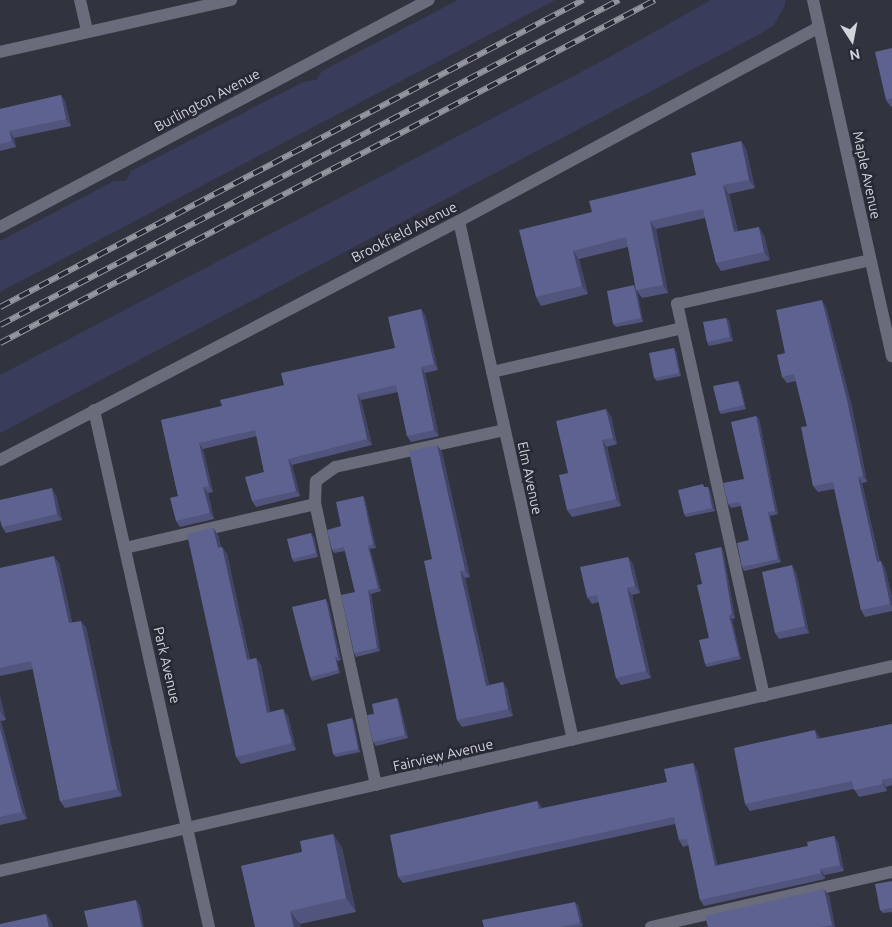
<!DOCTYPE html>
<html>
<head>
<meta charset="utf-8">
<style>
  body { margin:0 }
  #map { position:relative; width:892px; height:927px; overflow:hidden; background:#31333f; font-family:Ubuntu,sans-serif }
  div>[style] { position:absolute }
  .green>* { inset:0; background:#3a3c5c }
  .minor>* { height:12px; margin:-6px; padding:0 6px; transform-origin:6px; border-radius:6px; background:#6b6c7b }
  .rail>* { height:5.5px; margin-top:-2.75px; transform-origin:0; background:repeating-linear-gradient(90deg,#272935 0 11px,#9597a0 0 22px); box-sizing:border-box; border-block:1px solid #9597a0 }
  .wall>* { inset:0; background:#51547c }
  .shaded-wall>* { inset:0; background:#424565 }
  .building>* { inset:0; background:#5e6290 }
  span { translate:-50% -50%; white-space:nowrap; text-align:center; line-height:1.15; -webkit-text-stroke:5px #272935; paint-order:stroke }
  .street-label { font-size:14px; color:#d2d4dc }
  .north { position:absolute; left:827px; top:15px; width:50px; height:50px; -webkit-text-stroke:4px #272935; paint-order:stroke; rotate:169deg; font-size:14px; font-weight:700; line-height:20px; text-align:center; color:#d2d4dc }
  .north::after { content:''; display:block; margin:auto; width:18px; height:22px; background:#d2d4dc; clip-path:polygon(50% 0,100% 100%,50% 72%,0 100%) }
</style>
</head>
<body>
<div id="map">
  <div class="green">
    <i style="clip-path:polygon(458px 0,555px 0,0 292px,0 241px,114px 181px,126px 181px,131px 171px,303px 82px,316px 80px,322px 71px)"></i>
    <i style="clip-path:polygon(711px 0,785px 0,785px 5px,774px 25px,760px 34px,0 433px,0 375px,606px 59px)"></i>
  </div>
  <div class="minor">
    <i style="left:80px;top:0;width:32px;rotate:77deg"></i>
    <i style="left:813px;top:0;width:365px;rotate:77.5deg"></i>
    <i style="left:0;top:52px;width:237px;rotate:-12.7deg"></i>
    <i style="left:459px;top:221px;width:531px;rotate:77.61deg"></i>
    <i style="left:0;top:227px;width:485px;rotate:-27.9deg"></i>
    <i style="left:492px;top:372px;width:195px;rotate:-13deg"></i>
    <i style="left:94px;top:410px;width:530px;rotate:77.46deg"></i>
    <i style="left:0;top:460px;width:517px;rotate:-27.51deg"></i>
    <i style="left:459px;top:221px;width:409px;rotate:-28.3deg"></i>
    <i style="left:125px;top:548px;width:195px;rotate:-13deg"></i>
    <i style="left:764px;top:696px;width:402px;rotate:-102.5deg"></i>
    <i style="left:677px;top:304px;width:198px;rotate:-12.8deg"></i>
    <i style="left:376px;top:785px;width:288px;rotate:-102.2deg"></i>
    <i style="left:315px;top:504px;width:23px;rotate:-88deg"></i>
    <i style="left:316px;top:481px;width:24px;rotate:-36deg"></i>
    <i style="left:335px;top:467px;width:173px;rotate:-12.3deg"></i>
    <i style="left:0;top:871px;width:915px;rotate:-12.94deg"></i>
    <i style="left:651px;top:927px;width:247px;rotate:-12.9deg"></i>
  </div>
  <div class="rail">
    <i style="left:0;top:307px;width:659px;rotate:-27.77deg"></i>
    <i style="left:0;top:325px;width:699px;rotate:-27.7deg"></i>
    <i style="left:0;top:343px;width:739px;rotate:-27.64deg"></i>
  </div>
  <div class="wall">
    <i style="clip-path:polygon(892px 48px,892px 106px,891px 107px,886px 100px)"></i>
    <i style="clip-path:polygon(61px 95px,65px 101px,71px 126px,14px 138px,16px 147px,0 151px,0 109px)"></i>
    <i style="clip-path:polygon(741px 141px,746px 149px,755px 188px,729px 194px,738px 232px,764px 235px,770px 260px,721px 271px,716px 263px,705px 218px,656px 229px,668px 293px,642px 298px,637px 291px,643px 322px,616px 327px,613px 324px,636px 288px,628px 247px,579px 259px,588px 294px,541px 306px,536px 297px,592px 212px,696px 175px)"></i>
    <i style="clip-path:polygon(826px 307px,852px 407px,867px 482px,862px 483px,880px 562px,885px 568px,892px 598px,892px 611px,865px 617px,861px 610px,834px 489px,818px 492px,813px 486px,807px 426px,796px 381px,787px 383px,782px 377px,785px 353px)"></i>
    <i style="clip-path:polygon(421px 309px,425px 315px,438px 370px,425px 373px,439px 436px,411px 442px,407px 436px,398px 392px,361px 400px,372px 445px,292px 465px,300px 496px,256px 507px,252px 501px,264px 472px,257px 436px,203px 449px,213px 492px,208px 493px,214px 519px,180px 527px,176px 521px,178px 496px,161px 420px,222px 406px,395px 348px)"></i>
    <i style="clip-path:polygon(726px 318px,729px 321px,733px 341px,709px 346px,707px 342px)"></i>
    <i style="clip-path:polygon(676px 351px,681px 376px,657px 381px,654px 378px)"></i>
    <i style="clip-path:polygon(740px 384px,746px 409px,721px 414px,719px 411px)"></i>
    <i style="clip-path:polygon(611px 416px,617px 444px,607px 447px,621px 506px,572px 517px,567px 510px,568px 473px)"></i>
    <i style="clip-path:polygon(756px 416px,759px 419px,778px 514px,770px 516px,781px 562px,744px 571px,742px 567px,749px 540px,741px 506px,731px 508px,728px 504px,744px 479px)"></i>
    <i style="clip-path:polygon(437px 445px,442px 452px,470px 577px,465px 578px,489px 685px,503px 682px,507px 689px,513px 716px,462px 727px,457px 720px,432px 559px)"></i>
    <i style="clip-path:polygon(705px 487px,708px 487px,710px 490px,715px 511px,686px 517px,684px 514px)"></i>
    <i style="clip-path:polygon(56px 495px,62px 520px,6px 533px,2px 527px)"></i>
    <i style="clip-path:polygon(363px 496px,365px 500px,376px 548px,370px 549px,381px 591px,371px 594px,380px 651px,356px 657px,354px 653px,355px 592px,345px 551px,334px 553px,332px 550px,341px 526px)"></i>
    <i style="clip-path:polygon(213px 528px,218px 535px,221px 547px,222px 547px,227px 554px,250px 660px,256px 658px,261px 665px,270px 712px,283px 709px,288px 716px,296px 750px,241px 764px,236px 757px)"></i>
    <i style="clip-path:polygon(311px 533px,314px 537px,318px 557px,294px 562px,292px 559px)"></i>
    <i style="clip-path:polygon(721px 547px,723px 550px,735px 618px,732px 619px,741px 659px,707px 667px,705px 664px,709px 638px,702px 584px)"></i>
    <i style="clip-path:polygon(628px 557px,633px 564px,640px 593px,632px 595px,651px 678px,621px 685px,616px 678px,599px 602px,592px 604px,587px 597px)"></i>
    <i style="clip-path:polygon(59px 563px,72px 622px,86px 627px,122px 796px,65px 808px,60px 801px,33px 669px,0 676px,0 568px)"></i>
    <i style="clip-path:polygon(796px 572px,809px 633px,779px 639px,775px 633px)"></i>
    <i style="clip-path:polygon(328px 603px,341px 660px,337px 661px,340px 673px,312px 681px,310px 677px)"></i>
    <i style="clip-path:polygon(0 697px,6px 720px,1px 721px,27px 819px,0 825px)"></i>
    <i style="clip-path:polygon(397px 698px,399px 702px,408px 738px,376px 746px,373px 742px,374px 714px)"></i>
    <i style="clip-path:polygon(352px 718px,354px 722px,360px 752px,336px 757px,333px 754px)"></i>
    <i style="clip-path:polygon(892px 724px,892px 785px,886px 787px,887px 791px,859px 797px,854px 789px,750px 811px,745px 804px,820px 737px,820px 739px)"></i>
    <i style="clip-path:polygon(693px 763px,697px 770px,717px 865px,808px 846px,834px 836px,838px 842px,844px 871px,825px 875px,825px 879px,704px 906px,700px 900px,689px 845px,683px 847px,679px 840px,675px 824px,403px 883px,398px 877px,537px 801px,542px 808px,667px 782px)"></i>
    <i style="clip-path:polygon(333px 834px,342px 848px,356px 912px,300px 924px,241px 866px,302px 852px)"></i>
    <i style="clip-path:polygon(892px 881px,892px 912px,883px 913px,880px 910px)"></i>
    <i style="clip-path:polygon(829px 895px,835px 927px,708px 927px)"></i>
    <i style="clip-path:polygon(578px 905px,583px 926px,578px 927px,484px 927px)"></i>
  </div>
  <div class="shaded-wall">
    <i style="clip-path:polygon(61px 95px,65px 101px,71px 126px,66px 119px)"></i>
    <i style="clip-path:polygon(9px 131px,14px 138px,16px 147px,12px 141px)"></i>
    <i style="clip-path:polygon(741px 141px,746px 149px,755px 188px,749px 180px)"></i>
    <i style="clip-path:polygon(723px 185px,729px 194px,740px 240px,734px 232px)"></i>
    <i style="clip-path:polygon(650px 221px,656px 229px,668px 293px,663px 285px)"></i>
    <i style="clip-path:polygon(759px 227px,764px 235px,770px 260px,764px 252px)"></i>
    <i style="clip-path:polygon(573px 251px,579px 259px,588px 294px,582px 286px)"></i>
    <i style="clip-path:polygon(634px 285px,637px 289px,643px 322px,641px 318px)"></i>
    <i style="clip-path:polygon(822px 300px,826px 307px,852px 407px,867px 482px,863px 476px)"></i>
    <i style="clip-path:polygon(421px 309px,425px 315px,438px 370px,434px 364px)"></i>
    <i style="clip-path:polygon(726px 318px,729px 321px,733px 341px,730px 337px)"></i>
    <i style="clip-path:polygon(674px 348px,676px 351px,681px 376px,679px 373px)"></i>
    <i style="clip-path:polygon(421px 367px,425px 373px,439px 436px,434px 430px)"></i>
    <i style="clip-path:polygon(738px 381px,740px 384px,746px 409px,744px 405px)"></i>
    <i style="clip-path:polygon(357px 394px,361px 400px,372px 445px,367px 439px)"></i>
    <i style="clip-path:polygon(606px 409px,611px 416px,617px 444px,613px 438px)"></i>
    <i style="clip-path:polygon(756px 416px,759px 419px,778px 514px,775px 511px)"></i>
    <i style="clip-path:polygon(602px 440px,607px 447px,621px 506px,616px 499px)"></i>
    <i style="clip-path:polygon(199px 443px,203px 449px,213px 492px,209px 486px)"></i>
    <i style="clip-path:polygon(437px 445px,442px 452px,470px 577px,465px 570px)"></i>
    <i style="clip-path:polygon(288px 459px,292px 465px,300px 496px,296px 491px)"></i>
    <i style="clip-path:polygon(858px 477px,862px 483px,881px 569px,877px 562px)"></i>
    <i style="clip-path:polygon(203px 487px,208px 493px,214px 519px,210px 513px)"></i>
    <i style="clip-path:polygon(708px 487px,710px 490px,715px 511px,712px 508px)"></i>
    <i style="clip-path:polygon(52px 488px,56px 495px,62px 520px,57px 514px)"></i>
    <i style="clip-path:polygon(363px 496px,365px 500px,376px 548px,373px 544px)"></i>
    <i style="clip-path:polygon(768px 512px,770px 516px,781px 562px,778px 559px)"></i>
    <i style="clip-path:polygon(213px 528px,218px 535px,222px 555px,218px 548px)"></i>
    <i style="clip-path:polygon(311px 533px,314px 537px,318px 557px,316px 553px)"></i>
    <i style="clip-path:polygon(368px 546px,370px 549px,381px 591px,378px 588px)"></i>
    <i style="clip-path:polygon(222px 547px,227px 554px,251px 667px,247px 660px)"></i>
    <i style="clip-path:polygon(721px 547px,723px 550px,735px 618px,732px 614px)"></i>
    <i style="clip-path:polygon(54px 556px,59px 563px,74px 630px,69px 623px)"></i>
    <i style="clip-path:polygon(628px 557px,633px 564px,640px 593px,635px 586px)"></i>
    <i style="clip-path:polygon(881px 561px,885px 568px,892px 598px,892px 606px,890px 604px)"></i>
    <i style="clip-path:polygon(792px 565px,796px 572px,809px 633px,805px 626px)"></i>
    <i style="clip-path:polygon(460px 571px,465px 578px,491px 693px,486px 686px)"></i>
    <i style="clip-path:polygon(627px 588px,632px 595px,651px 678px,646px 671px)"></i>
    <i style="clip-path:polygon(368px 590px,371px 594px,380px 651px,377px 648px)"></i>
    <i style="clip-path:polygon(326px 599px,328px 603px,341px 660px,338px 657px)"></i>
    <i style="clip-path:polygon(729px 615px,732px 619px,741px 659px,739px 656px)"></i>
    <i style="clip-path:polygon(81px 621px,86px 627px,122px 796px,117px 789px)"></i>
    <i style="clip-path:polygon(335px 657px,337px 661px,340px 673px,338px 670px)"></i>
    <i style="clip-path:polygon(256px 658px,261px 665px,272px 720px,267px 713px)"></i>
    <i style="clip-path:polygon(503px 682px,507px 689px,513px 716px,508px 709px)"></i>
    <i style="clip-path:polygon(0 697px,6px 720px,1px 713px,0 709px)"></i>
    <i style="clip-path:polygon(397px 698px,399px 702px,408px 738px,405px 735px)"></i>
    <i style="clip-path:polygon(283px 709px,288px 716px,296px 750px,292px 743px)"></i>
    <i style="clip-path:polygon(352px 718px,354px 722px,360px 752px,358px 749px)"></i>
    <i style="clip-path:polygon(0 719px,1px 721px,27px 819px,22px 812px,0 728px)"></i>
    <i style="clip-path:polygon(815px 730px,820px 737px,822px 746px,817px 739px)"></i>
    <i style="clip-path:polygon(693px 763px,697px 770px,719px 872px,715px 866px)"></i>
    <i style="clip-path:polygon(882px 780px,886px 787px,887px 791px,883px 784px)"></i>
    <i style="clip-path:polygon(537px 801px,542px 807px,543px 815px,539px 809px)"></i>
    <i style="clip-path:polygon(333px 834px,342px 848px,356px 912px,346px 898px)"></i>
    <i style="clip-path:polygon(834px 836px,838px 842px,844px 871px,840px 865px)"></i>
    <i style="clip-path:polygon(820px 869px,825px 875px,825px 879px,821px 873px)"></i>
    <i style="clip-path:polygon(824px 889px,829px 895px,835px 927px,833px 927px,832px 925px)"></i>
    <i style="clip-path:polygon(136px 900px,140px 905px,144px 927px,142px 927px)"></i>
    <i style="clip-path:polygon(575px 902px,578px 905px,583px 926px,580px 923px)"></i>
    <i style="clip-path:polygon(290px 911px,300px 924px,301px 927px,294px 927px)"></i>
    <i style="clip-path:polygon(46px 914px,51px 921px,53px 927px,49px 927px)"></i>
  </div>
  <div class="building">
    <i style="clip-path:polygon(892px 48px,892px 98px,886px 100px,875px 52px)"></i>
    <i style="clip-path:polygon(61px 95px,66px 119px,9px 131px,12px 141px,0 144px,0 109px)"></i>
    <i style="clip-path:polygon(741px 141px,749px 180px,723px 185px,734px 232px,759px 227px,764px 252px,716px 263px,703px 209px,650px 221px,663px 285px,636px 290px,626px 237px,573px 251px,582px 286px,536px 297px,519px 230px,592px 212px,589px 201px,696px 175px,691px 153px)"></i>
    <i style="clip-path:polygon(634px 285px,641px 318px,613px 324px,607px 291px)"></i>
    <i style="clip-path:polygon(822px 300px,847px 400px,863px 476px,858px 477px,877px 562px,881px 561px,890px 604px,861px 610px,833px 482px,813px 486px,801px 427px,807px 426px,794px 374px,782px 377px,777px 355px,785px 353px,776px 310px)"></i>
    <i style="clip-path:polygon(421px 309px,434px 364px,421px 367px,434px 430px,407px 436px,396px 385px,357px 394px,367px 439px,288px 459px,296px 491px,252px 501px,245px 477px,264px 472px,255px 430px,199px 443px,209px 486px,203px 487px,210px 513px,176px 521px,170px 498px,178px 496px,161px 420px,222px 406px,220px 400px,284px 385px,281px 373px,395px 348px,388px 317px)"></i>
    <i style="clip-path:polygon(726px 318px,730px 337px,707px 342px,703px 322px)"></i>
    <i style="clip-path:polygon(674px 348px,679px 373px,654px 378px,649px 353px)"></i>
    <i style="clip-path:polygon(738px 381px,744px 405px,719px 411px,713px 386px)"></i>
    <i style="clip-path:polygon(606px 409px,613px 438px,602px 440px,616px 499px,567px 510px,559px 475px,568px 473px,556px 421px)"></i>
    <i style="clip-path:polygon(756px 416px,775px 511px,768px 512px,778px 559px,742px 567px,737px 543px,749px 540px,740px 502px,728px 504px,723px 483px,744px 479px,731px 422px)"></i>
    <i style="clip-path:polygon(437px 445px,465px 570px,460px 571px,486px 686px,503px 682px,508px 709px,457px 720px,424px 561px,432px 559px,409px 451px)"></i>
    <i style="clip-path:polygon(703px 484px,704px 487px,708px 487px,712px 508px,684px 514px,678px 490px)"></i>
    <i style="clip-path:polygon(52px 488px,57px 514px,2px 527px,0 520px,0 500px)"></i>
    <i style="clip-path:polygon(363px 496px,373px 544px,368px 546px,378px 588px,368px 590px,377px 648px,354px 653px,341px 595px,355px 592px,344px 547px,332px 550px,327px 530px,341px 526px,336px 502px)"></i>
    <i style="clip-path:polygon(213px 528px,218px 548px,222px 547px,247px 660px,256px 658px,267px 713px,283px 709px,292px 743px,236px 757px,187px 534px)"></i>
    <i style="clip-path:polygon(311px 533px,316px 553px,292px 559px,287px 539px)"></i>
    <i style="clip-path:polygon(721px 547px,732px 614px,729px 615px,739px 656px,705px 664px,699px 640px,709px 638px,697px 585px,702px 584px,695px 553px)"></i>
    <i style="clip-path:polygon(54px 556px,69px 623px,81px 621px,117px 789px,60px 801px,31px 661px,0 668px,0 568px)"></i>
    <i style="clip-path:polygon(628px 557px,635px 586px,627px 588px,646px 671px,616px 678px,597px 595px,587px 597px,580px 567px)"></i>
    <i style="clip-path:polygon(792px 565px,805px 626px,775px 633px,762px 572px)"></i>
    <i style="clip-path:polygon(326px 599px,338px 657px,335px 657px,338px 670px,310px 677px,292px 607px)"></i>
    <i style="clip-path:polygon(397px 698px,405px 735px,373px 742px,367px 715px,374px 714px,372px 704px)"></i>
    <i style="clip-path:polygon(352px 718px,358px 749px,333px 754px,327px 724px)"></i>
    <i style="clip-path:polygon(892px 724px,892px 778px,882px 780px,883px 784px,854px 790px,852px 781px,745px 804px,734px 748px,815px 730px,817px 739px)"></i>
    <i style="clip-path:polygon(0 728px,22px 812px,0 817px)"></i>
    <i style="clip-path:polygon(693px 763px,715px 866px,808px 846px,807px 842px,834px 836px,840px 865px,820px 869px,821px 873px,700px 900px,687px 839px,679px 840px,674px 817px,398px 877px,390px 835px,537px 801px,539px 809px,667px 782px,664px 769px)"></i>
    <i style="clip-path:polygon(333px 834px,346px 898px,290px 911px,294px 927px,255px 927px,241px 866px,302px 852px,300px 841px)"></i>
    <i style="clip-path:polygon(892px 881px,892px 908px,880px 910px,875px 884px)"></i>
    <i style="clip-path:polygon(824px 889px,832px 925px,821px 927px,708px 927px,705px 916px)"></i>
    <i style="clip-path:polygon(136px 900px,142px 927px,88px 927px,84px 911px)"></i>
    <i style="clip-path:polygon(575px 902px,580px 923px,560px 927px,484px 927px,482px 920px)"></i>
    <i style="clip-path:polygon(46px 914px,49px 927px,0 927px,0 924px)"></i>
  </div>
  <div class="street-label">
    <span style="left:207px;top:100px;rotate:-28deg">Burlington Avenue</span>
    <span style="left:867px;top:175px;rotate:78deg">Maple Avenue</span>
    <span style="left:404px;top:232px;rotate:-27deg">Brookfield Avenue</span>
    <span style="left:530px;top:478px;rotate:78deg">Elm Avenue</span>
    <span style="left:167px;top:665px;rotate:77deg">Park Avenue</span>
    <span style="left:443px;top:755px;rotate:-13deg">Fairview Avenue</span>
  </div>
  <div class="north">N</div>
</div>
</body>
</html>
